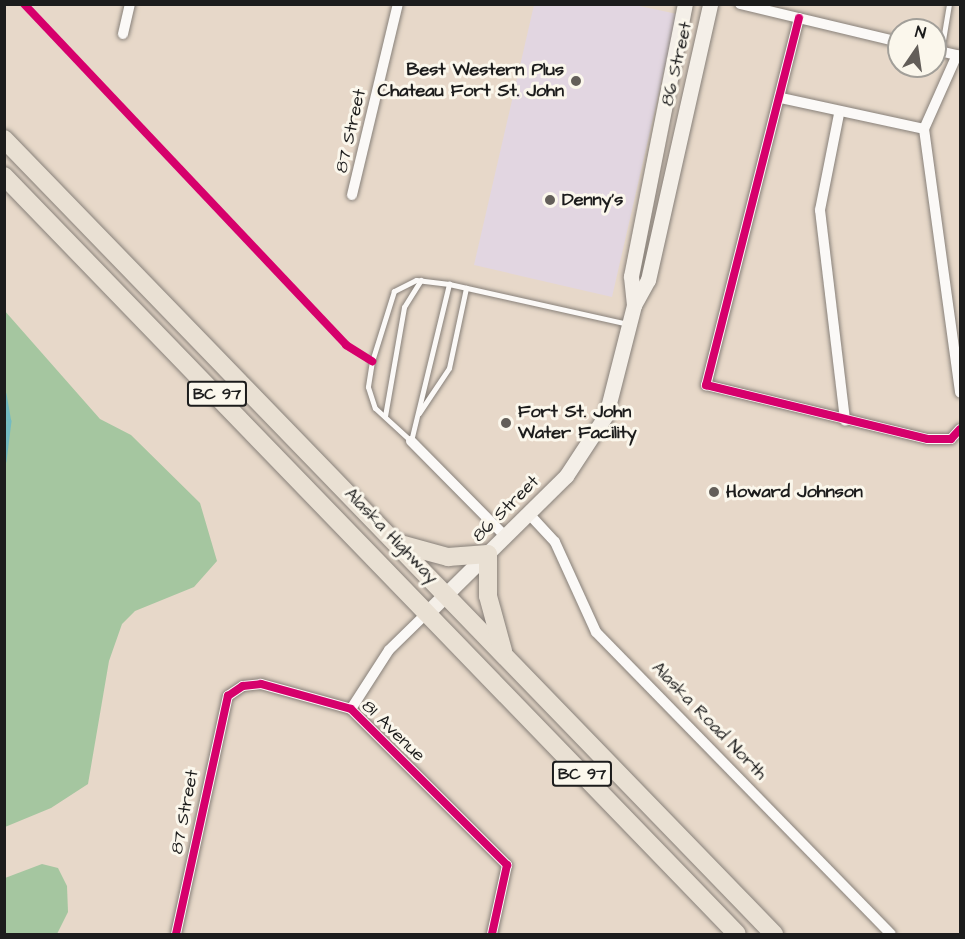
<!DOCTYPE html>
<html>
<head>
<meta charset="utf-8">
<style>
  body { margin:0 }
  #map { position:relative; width:965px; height:939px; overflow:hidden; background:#e7d8c9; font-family:"Architects Daughter",sans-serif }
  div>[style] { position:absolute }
  .built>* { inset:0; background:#e2d6e1 }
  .forest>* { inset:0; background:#a5c6a0 }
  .stream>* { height:4.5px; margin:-2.25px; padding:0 2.25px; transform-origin:2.25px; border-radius:2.25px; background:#73bbc2 }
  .roads { filter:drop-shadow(0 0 2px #878079) drop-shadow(0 0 2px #878079) }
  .service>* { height:5px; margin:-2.5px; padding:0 2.5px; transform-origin:2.5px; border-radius:2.5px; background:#fbf9f7 }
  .minor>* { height:10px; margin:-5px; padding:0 5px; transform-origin:5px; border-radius:5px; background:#fbf9f7 }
  .secondary>* { height:15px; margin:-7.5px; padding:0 7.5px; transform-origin:7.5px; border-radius:7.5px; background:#f4efe8 }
  .trunk>* { height:18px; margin:-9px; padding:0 9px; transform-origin:9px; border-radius:9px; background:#e9e0d3 }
  .cycleway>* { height:8px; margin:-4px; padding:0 4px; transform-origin:4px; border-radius:4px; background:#d6006c }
  .dots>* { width:16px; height:16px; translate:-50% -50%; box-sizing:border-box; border:3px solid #fbf7ec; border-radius:50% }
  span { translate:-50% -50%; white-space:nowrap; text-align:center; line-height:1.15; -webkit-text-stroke:6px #fbf7ec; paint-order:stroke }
  .shield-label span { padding:2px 4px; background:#fbf7ec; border:2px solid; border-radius:4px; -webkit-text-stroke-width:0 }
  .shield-label { font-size:16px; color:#1c1c1c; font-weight:700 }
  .street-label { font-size:18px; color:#1c1c1c }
  .poi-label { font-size:18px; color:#1c1c1c; font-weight:700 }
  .right { translate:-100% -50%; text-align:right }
  .left { translate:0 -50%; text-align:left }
  .frame { position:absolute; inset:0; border:6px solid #1c1c1c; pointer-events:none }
  .north { position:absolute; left:887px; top:18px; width:60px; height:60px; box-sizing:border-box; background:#fbf7ec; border:2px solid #a29f99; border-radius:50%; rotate:13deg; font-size:16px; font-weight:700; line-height:24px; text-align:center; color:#1c1c1c }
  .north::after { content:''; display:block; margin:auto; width:21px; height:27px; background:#635e59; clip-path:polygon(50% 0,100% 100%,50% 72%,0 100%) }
</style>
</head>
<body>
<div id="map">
  <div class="built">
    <i style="clip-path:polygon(534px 5px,635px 5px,677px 14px,612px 297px,474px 265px)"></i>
  </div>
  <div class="forest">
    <i style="clip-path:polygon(4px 310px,100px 419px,131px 435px,200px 503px,217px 561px,194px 587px,135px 611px,122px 624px,109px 661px,88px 784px,51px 808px,5px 827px)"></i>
    <i style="clip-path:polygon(42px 864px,58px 868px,67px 886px,68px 912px,57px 934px,5px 934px,5px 878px)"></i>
  </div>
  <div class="stream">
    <i style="left:4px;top:394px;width:27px;rotate:80deg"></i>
    <i style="left:9px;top:421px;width:40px;rotate:97.1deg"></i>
  </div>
  <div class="roads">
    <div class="service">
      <i style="left:941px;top:52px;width:49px;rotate:-80.5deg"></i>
      <i style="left:449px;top:284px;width:33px;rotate:-173deg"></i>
      <i style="left:416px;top:280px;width:25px;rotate:153deg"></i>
      <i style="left:394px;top:291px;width:73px;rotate:107.4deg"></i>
      <i style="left:372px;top:361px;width:26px;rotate:99deg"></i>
      <i style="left:368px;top:387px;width:22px;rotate:72deg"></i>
      <i style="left:375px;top:408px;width:49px;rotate:42.5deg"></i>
      <i style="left:411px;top:441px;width:162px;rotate:-76.4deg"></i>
      <i style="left:449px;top:284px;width:183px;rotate:12.6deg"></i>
      <i style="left:419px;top:413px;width:54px;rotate:-56.3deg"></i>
      <i style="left:449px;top:368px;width:82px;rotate:-78deg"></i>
      <i style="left:385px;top:416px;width:111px;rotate:-80.1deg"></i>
      <i style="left:404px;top:307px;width:32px;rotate:-58deg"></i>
    </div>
    <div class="minor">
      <i style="left:740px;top:4px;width:163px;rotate:13.4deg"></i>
      <i style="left:799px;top:18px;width:379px;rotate:104.2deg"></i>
      <i style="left:706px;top:385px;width:228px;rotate:13.7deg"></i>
      <i style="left:928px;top:439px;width:23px"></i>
      <i style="left:951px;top:439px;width:13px;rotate:-48deg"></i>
      <i style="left:123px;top:34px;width:31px;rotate:-77deg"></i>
      <i style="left:935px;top:50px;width:26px;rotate:13deg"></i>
      <i style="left:781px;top:98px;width:146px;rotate:12.2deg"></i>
      <i style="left:924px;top:129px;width:266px;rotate:82.2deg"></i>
      <i style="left:839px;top:114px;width:98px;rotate:101.2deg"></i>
      <i style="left:820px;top:210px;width:212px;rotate:83.2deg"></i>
      <i style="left:924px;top:129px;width:81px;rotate:-66deg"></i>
      <i style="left:352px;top:195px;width:196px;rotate:-76.5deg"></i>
      <i style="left:411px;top:441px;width:134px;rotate:45.3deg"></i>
      <i style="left:529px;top:514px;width:38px;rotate:47deg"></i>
      <i style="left:555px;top:542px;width:99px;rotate:65.5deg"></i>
      <i style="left:596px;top:632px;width:422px;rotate:45.7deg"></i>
      <i style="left:351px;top:709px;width:70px;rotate:-57.2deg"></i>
      <i style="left:389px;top:650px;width:54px;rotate:-44.3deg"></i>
      <i style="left:176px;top:934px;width:244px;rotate:-77.7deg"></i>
      <i style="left:228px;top:696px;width:18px;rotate:-34deg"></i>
      <i style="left:243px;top:686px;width:18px;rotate:-6deg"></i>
      <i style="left:261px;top:684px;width:93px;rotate:15.5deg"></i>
      <i style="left:351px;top:709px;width:221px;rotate:45deg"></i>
      <i style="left:507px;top:865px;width:71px;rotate:102.3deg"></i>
    </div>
    <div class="secondary">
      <i style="left:634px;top:305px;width:29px;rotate:-61deg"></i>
      <i style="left:648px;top:280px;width:283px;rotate:-77.3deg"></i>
      <i style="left:428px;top:612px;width:194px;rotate:-44.6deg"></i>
      <i style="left:566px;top:476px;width:73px;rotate:-56.7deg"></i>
      <i style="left:606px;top:415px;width:114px;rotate:-75.7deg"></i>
      <i style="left:634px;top:305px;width:29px;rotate:-96deg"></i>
      <i style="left:631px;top:276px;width:277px;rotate:-78.8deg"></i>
    </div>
    <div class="trunk">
      <i style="left:4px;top:139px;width:1107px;rotate:45.92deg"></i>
      <i style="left:4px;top:176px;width:1054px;rotate:45.96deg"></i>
      <i style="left:400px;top:544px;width:50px;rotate:15.2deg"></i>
      <i style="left:448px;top:557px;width:40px;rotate:-4.3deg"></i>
      <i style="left:488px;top:554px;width:42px;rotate:90deg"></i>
      <i style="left:488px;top:596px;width:57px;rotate:74.7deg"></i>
    </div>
  </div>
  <div class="cycleway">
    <i style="left:24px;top:4px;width:469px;rotate:46.6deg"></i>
    <i style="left:346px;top:345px;width:31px;rotate:32deg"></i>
    <i style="left:799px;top:18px;width:379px;rotate:104.2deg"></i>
    <i style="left:706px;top:385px;width:228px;rotate:13.7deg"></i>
    <i style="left:928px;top:439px;width:23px"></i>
    <i style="left:951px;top:439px;width:13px;rotate:-48deg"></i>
    <i style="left:176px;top:934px;width:244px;rotate:-77.7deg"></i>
    <i style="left:228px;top:696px;width:18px;rotate:-34deg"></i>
    <i style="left:243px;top:686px;width:18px;rotate:-6deg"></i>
    <i style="left:261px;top:684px;width:93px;rotate:15.5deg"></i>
    <i style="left:351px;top:709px;width:221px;rotate:45deg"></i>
    <i style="left:507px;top:865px;width:71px;rotate:102.3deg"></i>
  </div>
  <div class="dots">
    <i style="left:576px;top:81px;background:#635e59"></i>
    <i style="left:550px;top:200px;background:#635e59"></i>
    <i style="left:506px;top:423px;background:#635e59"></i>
    <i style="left:714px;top:492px;background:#635e59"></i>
  </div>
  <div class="shield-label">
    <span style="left:217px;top:394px">BC 97</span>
    <span style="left:582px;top:774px">BC 97</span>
  </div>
  <div class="street-label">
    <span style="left:677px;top:64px;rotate:-77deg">86 Street</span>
    <span style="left:351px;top:131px;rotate:-77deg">87 Street</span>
    <span style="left:506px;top:509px;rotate:-45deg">86 Street</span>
    <span style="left:391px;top:536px;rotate:46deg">Alaska Highway</span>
    <span style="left:709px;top:721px;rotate:46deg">Alaska Road North</span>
    <span style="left:393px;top:731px;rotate:44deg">81 Avenue</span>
    <span style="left:185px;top:812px;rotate:-79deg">87 Street</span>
  </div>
  <div class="poi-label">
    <span class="right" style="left:564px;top:81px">Best Western Plus<br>Chateau Fort St. John</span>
    <span class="left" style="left:562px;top:200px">Denny's</span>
    <span class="left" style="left:518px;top:423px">Fort St. John<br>Water Facility</span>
    <span class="left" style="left:726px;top:492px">Howard Johnson</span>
  </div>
  <div class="frame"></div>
  <div class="north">N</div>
</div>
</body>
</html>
